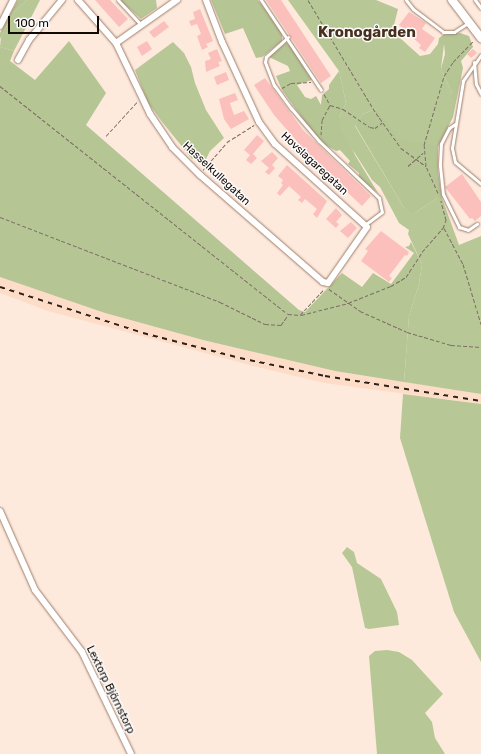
<!DOCTYPE html>
<html>
<head>
<meta charset="utf-8">
<style>
  body { margin:0 }
  #map { position:relative; width:481px; height:754px; overflow:hidden; background:#feeadd; font-family:Rubik,sans-serif }
  div>[style] { position:absolute }
  .built>* { inset:0; background:#feddc8 }
  .green>* { inset:0; background:#b5c594 }
  .forest>* { inset:0; background:#b7c795 }
  .building>* { inset:0; background:#fbbfbc }
  .path>* { height:1px; margin-top:-0.5px; transform-origin:0; background:repeating-linear-gradient(90deg,#7e6f66 0 4px,transparent 0 6px) }
  .roads { filter:drop-shadow(0 0 1px #9d7f6b) drop-shadow(0 0 1px #9d7f6b) }
  .lane>* { height:3px; margin:-1.5px; padding:0 1.5px; transform-origin:1.5px; border-radius:1.5px; background:#fff }
  .street>* { height:6px; margin:-3px; padding:0 3px; transform-origin:3px; border-radius:3px; background:#fff }
  .secondary>* { height:8px; margin:-4px; padding:0 4px; transform-origin:4px; border-radius:4px; background:#fff }
  .rail>* { height:2px; margin-top:-1px; transform-origin:0; background:repeating-linear-gradient(90deg,#2d221b 0 5px,transparent 0 10px) }
  span { translate:-50% -50%; white-space:nowrap; text-align:center; line-height:1.15; -webkit-text-stroke:3px #fcfcfc; paint-order:stroke }
  .street-label { font-size:11px; color:#130903 }
  .district-label { font-size:15px; color:#49301e; font-weight:700 }
  .scale { position:absolute; left:8px; top:16px; width:91px; height:18px; box-sizing:border-box; border:2px solid #130903; border-top:0; padding-left:5px; font-size:12px; line-height:14px; white-space:nowrap; color:#130903; -webkit-text-stroke:3px #fcfcfc; paint-order:stroke }
</style>
</head>
<body>
<div id="map">
  <div class="built">
    <i style="clip-path:polygon(0 277px,105px 313px,203px 340px,335px 371px,481px 394px,481px 404px,324px 383px,253px 366px,48px 311px,0 293px)"></i>
  </div>
  <div class="green">
    <i style="clip-path:polygon(18px 0,27px 0,14px 12px,0 39px,0 33px)"></i>
    <i style="clip-path:polygon(211px 0,258px 0,282px 32px,282px 41px,262px 57px,256px 58px,243px 28px,225px 34px)"></i>
    <i style="clip-path:polygon(460px 33px,469px 36px,473px 47px,461px 61px,463px 68px,453px 117px,438px 147px,438px 171px,442px 198px,437px 198px,415px 213px,410px 213px,403px 206px,355px 125px,363px 114px,376px 109px,388px 121px,452px 93px,441px 69px,445px 54px,444px 44px,438px 44px,439px 38px,443px 35px)"></i>
    <i style="clip-path:polygon(69px 41px,106px 93px,86px 125px,299px 310px,305px 312px,342px 273px,362px 287px,373px 273px,391px 284px,414px 253px,405px 247px,409px 246px,411px 242px,422px 264px,419px 284px,409px 316px,404px 382px,335px 371px,203px 340px,105px 313px,0 277px,0 47px,14px 51px,10px 61px,35px 80px)"></i>
    <i style="clip-path:polygon(286px 43px,291px 46px,312px 80px,297px 85px,305px 97px,311px 99px,316px 96px,321px 105px,322px 95px,329px 89px,329px 85px,339px 71px,346px 103px,339px 117px,355px 155px,378px 193px,359px 177px,359px 173px,348px 164px,350px 161px,340px 150px,336px 151px,326px 145px,313px 133px,282px 90px,276px 76px,290px 71px,288px 66px,269px 57px)"></i>
  </div>
  <div class="forest">
    <i style="clip-path:polygon(27px 0,40px 0,14px 51px,0 47px,1px 37px,14px 12px)"></i>
    <i style="clip-path:polygon(120px 0,156px 0,157px 8px,141px 19px)"></i>
    <i style="clip-path:polygon(288px 0,376px 0,398px 9px,394px 25px,400px 38px,420px 56px,430px 54px,438px 44px,444px 44px,441px 69px,452px 93px,453px 112px,436px 146px,400px 140px,376px 109px,363px 114px,355px 126px,403px 206px,410px 212px,415px 213px,437px 198px,442px 198px,459px 245px,481px 236px,481px 394px,404px 382px,409px 316px,419px 284px,422px 264px,408px 234px,409px 230px,399px 223px,380px 187px,372px 180px,340px 130px,339px 117px,346px 103px,339px 71px)"></i>
    <i style="clip-path:polygon(173px 42px,184px 53px,191px 67px,195px 83px,206px 110px,224px 138px,210px 151px,205px 161px,199px 156px,192px 159px,163px 123px,148px 103px,135px 70px)"></i>
    <i style="clip-path:polygon(403px 394px,481px 404px,481px 662px,454px 612px,400px 438px)"></i>
    <i style="clip-path:polygon(347px 547px,354px 552px,357px 563px,381px 579px,397px 612px,399px 625px,369px 629px,365px 628px,352px 567px,342px 553px)"></i>
    <i style="clip-path:polygon(387px 650px,399px 652px,412px 660px,443px 694px,425px 713px,432px 722px,435px 738px,445px 754px,377px 754px,369px 656px,375px 651px)"></i>
  </div>
  <div class="building">
    <i style="clip-path:polygon(95px 0,110px 0,128px 19px,119px 27px)"></i>
    <i style="clip-path:polygon(266px 0,281px 0,331px 76px,321px 83px)"></i>
    <i style="clip-path:polygon(200px 9px,213px 41px,206px 44px,208px 47px,202px 50px,197px 36px,201px 34px,197px 24px,191px 26px,189px 21px,195px 19px,193px 12px)"></i>
    <i style="clip-path:polygon(409px 12px,426px 23px,422px 29px,435px 38px,425px 52px,419px 48px,421px 45px,399px 25px)"></i>
    <i style="clip-path:polygon(164px 21px,169px 27px,154px 38px,149px 32px)"></i>
    <i style="clip-path:polygon(147px 41px,152px 49px,142px 56px,137px 47px)"></i>
    <i style="clip-path:polygon(217px 49px,222px 61px,213px 64px,218px 62px,220px 66px,206px 72px,205px 61px,211px 59px,208px 53px)"></i>
    <i style="clip-path:polygon(473px 49px,477px 53px,471px 58px,467px 54px)"></i>
    <i style="clip-path:polygon(226px 72px,229px 80px,217px 85px,214px 77px)"></i>
    <i style="clip-path:polygon(265px 78px,303px 130px,371px 196px,362px 206px,316px 163px,274px 115px,254px 85px)"></i>
    <i style="clip-path:polygon(235px 93px,238px 100px,230px 103px,234px 115px,244px 111px,249px 119px,231px 129px,224px 119px,219px 99px)"></i>
    <i style="clip-path:polygon(257px 135px,264px 141px,253px 154px,257px 158px,251px 164px,246px 160px,250px 155px,244px 150px)"></i>
    <i style="clip-path:polygon(272px 152px,278px 158px,272px 165px,275px 168px,269px 175px,265px 172px,269px 168px,261px 161px)"></i>
    <i style="clip-path:polygon(287px 165px,327px 201px,317px 218px,313px 214px,317px 209px,305px 199px,302px 203px,298px 200px,301px 197px,289px 186px,280px 196px,277px 193px,283px 185px,281px 183px,283px 180px,278px 176px)"></i>
    <i style="clip-path:polygon(462px 174px,481px 202px,481px 216px,475px 221px,472px 218px,470px 219px,445px 187px)"></i>
    <i style="clip-path:polygon(336px 208px,342px 215px,336px 222px,339px 224px,336px 228px,326px 219px)"></i>
    <i style="clip-path:polygon(351px 222px,357px 228px,348px 238px,340px 231px)"></i>
    <i style="clip-path:polygon(381px 231px,409px 252px,407px 256px,405px 255px,389px 276px,392px 278px,389px 282px,361px 261px,368px 251px,365px 249px)"></i>
  </div>
  <div class="path">
    <i style="left:308px;top:0;width:132px;rotate:59deg"></i>
    <i style="left:376px;top:113px;width:43px;rotate:54.5deg"></i>
    <i style="left:401px;top:148px;width:31px;rotate:36deg"></i>
    <i style="left:0;top:86px;width:367px;rotate:38.4deg"></i>
    <i style="left:288px;top:314px;width:12px;rotate:5deg"></i>
    <i style="left:300px;top:315px;width:35px;rotate:-47deg"></i>
    <i style="left:282px;top:88px;width:10px;rotate:-29deg"></i>
    <i style="left:291px;top:83px;width:20px;rotate:-3deg"></i>
    <i style="left:324px;top:94px;width:13px;rotate:61deg"></i>
    <i style="left:330px;top:105px;width:14px;rotate:17deg"></i>
    <i style="left:343px;top:109px;width:32px;rotate:34deg"></i>
    <i style="left:370px;top:127px;width:5px;rotate:11deg"></i>
    <i style="left:375px;top:128px;width:9px;rotate:-36deg"></i>
    <i style="left:321px;top:135px;width:15px;rotate:-86deg"></i>
    <i style="left:322px;top:120px;width:17px;rotate:-62deg"></i>
    <i style="left:106px;top:136px;width:46px;rotate:-47.6deg"></i>
    <i style="left:408px;top:166px;width:20px;rotate:-41deg"></i>
    <i style="left:203px;top:170px;width:37px;rotate:-49deg"></i>
    <i style="left:227px;top:142px;width:32px;rotate:-32deg"></i>
    <i style="left:438px;top:193px;width:30px;rotate:-114deg"></i>
    <i style="left:426px;top:166px;width:21px;rotate:-95deg"></i>
    <i style="left:424px;top:145px;width:72px;rotate:-73.8deg"></i>
    <i style="left:444px;top:76px;width:17px;rotate:-57deg"></i>
    <i style="left:453px;top:62px;width:29px;rotate:-46deg"></i>
    <i style="left:0;top:217px;width:236px;rotate:21.1deg"></i>
    <i style="left:220px;top:302px;width:50px;rotate:26.1deg"></i>
    <i style="left:265px;top:324px;width:16px;rotate:4deg"></i>
    <i style="left:281px;top:325px;width:12px;rotate:-55deg"></i>
    <i style="left:444px;top:228px;width:41px;rotate:62.2deg"></i>
    <i style="left:463px;top:264px;width:63px;rotate:73.3deg"></i>
    <i style="left:329px;top:289px;width:38px;rotate:35deg"></i>
    <i style="left:360px;top:311px;width:51px;rotate:24.1deg"></i>
    <i style="left:407px;top:332px;width:46px;rotate:16.5deg"></i>
    <i style="left:451px;top:345px;width:30px;rotate:4deg"></i>
    <i style="left:301px;top:315px;width:49px;rotate:-14.3deg"></i>
    <i style="left:348px;top:303px;width:46px;rotate:-21.6deg"></i>
    <i style="left:391px;top:286px;width:17px;rotate:-31deg"></i>
    <i style="left:406px;top:277px;width:30px;rotate:-57deg"></i>
    <i style="left:422px;top:252px;width:32px;rotate:-49deg"></i>
    <i style="left:443px;top:228px;width:9px;rotate:-69deg"></i>
    <i style="left:446px;top:220px;width:20px;rotate:-105deg"></i>
  </div>
  <div class="roads">
    <div class="lane">
      <i style="left:118px;top:0;width:34px;rotate:47deg"></i>
      <i style="left:261px;top:0;width:108px;rotate:56.3deg"></i>
      <i style="left:406px;top:0;width:11px;rotate:52deg"></i>
      <i style="left:413px;top:9px;width:38px;rotate:37deg"></i>
      <i style="left:443px;top:32px;width:11px"></i>
      <i style="left:454px;top:32px;width:17px;rotate:-33deg"></i>
      <i style="left:475px;top:0;width:10px;rotate:53deg"></i>
      <i style="left:288px;top:37px;width:30px;rotate:138deg"></i>
      <i style="left:266px;top:57px;width:5px;rotate:101deg"></i>
      <i style="left:265px;top:62px;width:25px;rotate:69deg"></i>
      <i style="left:274px;top:85px;width:29px;rotate:54deg"></i>
      <i style="left:291px;top:108px;width:43px;rotate:49.7deg"></i>
      <i style="left:319px;top:141px;width:83px;rotate:43.5deg"></i>
      <i style="left:379px;top:198px;width:14px;rotate:78deg"></i>
      <i style="left:382px;top:212px;width:20px;rotate:143deg"></i>
      <i style="left:481px;top:55px;width:32px;rotate:125deg"></i>
      <i style="left:463px;top:81px;width:68px;rotate:99.3deg"></i>
      <i style="left:452px;top:148px;width:14px;rotate:78deg"></i>
      <i style="left:455px;top:162px;width:34px;rotate:40deg"></i>
      <i style="left:474px;top:62px;width:22px;rotate:85deg"></i>
      <i style="left:476px;top:84px;width:11px;rotate:63deg"></i>
      <i style="left:455px;top:124px;width:7px;rotate:146deg"></i>
      <i style="left:449px;top:128px;width:18px;rotate:117deg"></i>
      <i style="left:441px;top:144px;width:22px;rotate:93deg"></i>
      <i style="left:440px;top:166px;width:28px;rotate:84deg"></i>
      <i style="left:443px;top:194px;width:37px;rotate:64deg"></i>
      <i style="left:459px;top:227px;width:9px;rotate:18deg"></i>
      <i style="left:468px;top:230px;width:11px;rotate:-34deg"></i>
    </div>
    <div class="street">
      <i style="left:78px;top:0;width:57px;rotate:48.5deg"></i>
      <i style="left:116px;top:43px;width:79px;rotate:64.4deg"></i>
      <i style="left:150px;top:114px;width:40px;rotate:56deg"></i>
      <i style="left:172px;top:147px;width:40px;rotate:45deg"></i>
      <i style="left:200px;top:175px;width:163px;rotate:41deg"></i>
      <i style="left:323px;top:282px;width:5px;rotate:11deg"></i>
      <i style="left:328px;top:283px;width:68px;rotate:-55.1deg"></i>
      <i style="left:367px;top:227px;width:124px;rotate:-137.9deg"></i>
      <i style="left:275px;top:144px;width:27px;rotate:-126deg"></i>
      <i style="left:259px;top:122px;width:88px;rotate:-114.8deg"></i>
      <i style="left:222px;top:42px;width:45px;rotate:-110.9deg"></i>
      <i style="left:0;top:26px;width:29px;rotate:-63deg"></i>
      <i style="left:116px;top:43px;width:75px;rotate:-35.2deg"></i>
      <i style="left:18px;top:60px;width:23px;rotate:-61deg"></i>
      <i style="left:29px;top:40px;width:52px;rotate:-50.5deg"></i>
      <i style="left:0;top:511px;width:86px;rotate:66.1deg"></i>
      <i style="left:35px;top:590px;width:78px;rotate:52.8deg"></i>
      <i style="left:82px;top:652px;width:113px;rotate:64.3deg"></i>
    </div>
    <div class="secondary">
      <i style="left:452px;top:0;width:48px;rotate:52.7deg"></i>
    </div>
  </div>
  <div class="rail">
    <i style="left:0;top:287px;width:150px;rotate:17.8deg"></i>
    <i style="left:143px;top:333px;width:100px;rotate:14.5deg"></i>
    <i style="left:240px;top:358px;width:87px;rotate:12deg"></i>
    <i style="left:325px;top:376px;width:158px;rotate:9.1deg"></i>
  </div>
  <div class="street-label">
    <span style="left:314px;top:164px;rotate:43deg">Hovslagaregatan</span>
    <span style="left:216px;top:174px;rotate:43deg">Hasselkullegatan</span>
    <span style="left:110px;top:690px;rotate:64deg">Lextorp Björnstorp</span>
  </div>
  <div class="district-label">
    <span style="left:367px;top:33px">Kronogården</span>
  </div>
  <div class="scale">100 m</div>
</div>
</body>
</html>
